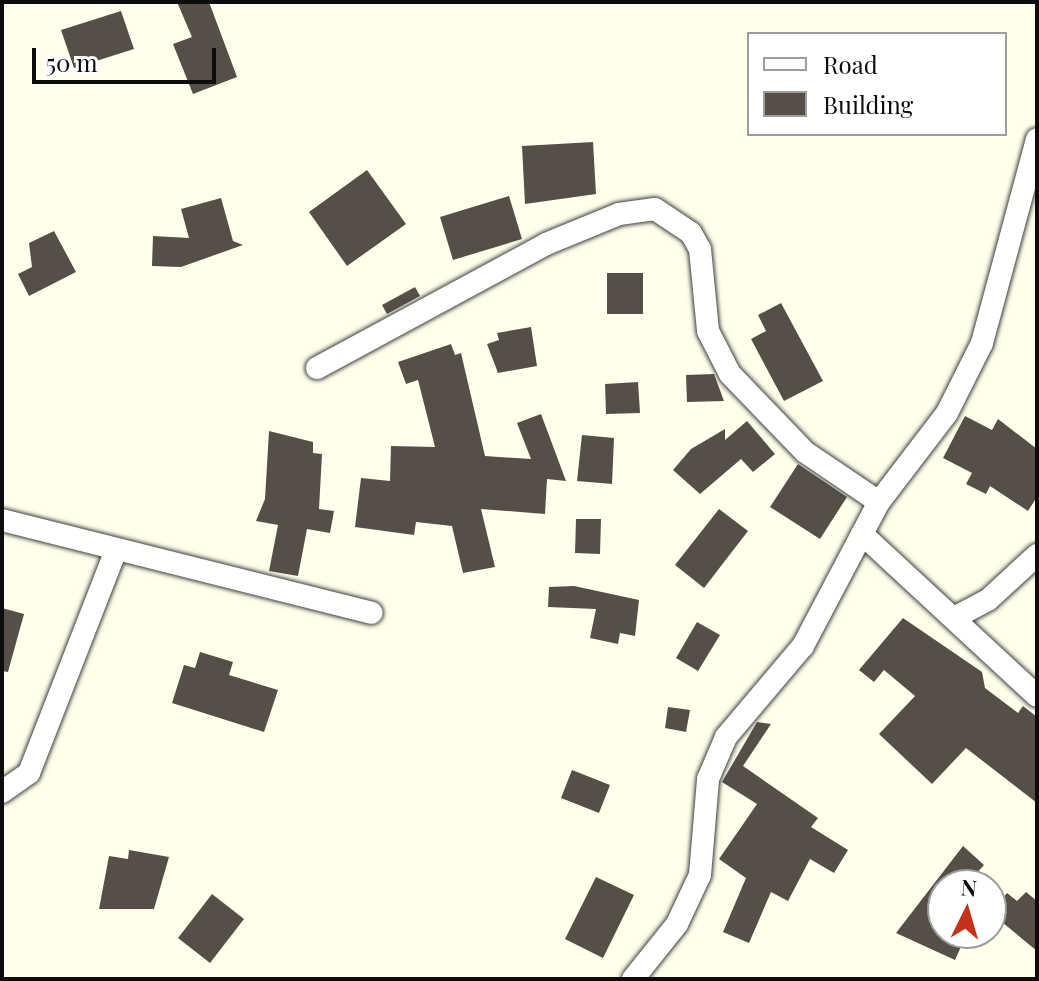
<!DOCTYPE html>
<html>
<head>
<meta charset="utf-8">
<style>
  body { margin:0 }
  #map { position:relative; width:1039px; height:981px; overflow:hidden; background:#ffffeb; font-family:"Playfair Display",serif }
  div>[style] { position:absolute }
  .building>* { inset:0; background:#554f48 }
  .roads { filter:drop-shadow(0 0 2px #3f3f3f) drop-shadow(0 0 2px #3f3f3f) }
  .minor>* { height:22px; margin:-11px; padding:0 11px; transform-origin:11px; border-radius:11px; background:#fff }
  span { translate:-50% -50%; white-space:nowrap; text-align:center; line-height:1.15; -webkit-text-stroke:8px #fff; paint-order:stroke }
  .frame { position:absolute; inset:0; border:4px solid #0c0c0c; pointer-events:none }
  .legend { position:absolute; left:747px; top:32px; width:260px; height:104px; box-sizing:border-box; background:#fff; border:2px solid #9e9e9e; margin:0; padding:10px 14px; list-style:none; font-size:24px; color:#0c0c0c }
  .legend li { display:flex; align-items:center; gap:16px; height:40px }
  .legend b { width:40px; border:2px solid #9e9e9e }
  .north { position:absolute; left:927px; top:869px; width:80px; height:80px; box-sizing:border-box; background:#fff; border:2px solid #9e9e9e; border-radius:50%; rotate:5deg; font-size:22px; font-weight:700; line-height:32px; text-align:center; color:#0c0c0c }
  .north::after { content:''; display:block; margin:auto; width:28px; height:36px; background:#c6311a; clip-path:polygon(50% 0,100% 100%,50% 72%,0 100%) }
  .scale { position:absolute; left:32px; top:48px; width:184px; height:36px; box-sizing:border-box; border:4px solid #0c0c0c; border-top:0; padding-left:10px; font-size:24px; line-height:28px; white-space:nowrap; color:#0c0c0c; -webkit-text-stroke:6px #fff; paint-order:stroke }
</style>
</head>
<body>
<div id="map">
  <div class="building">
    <i style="clip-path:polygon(177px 2px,209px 2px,237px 77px,193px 94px,173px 44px,192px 37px)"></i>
    <i style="clip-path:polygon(121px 11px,134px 49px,74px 68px,61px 30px)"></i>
    <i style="clip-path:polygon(593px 142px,596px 194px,525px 204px,522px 146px)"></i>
    <i style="clip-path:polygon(367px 170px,406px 224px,347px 266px,309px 212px)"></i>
    <i style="clip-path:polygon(509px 196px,522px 239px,453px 260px,440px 217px)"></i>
    <i style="clip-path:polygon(221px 198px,233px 241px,243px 245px,181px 267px,152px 266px,153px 236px,189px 238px,181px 209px)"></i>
    <i style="clip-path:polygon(54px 231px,76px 272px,29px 296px,18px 274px,32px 267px,29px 243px)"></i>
    <i style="clip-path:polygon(607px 273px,643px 273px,643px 314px,607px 314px)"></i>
    <i style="clip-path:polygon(415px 287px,420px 296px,387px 314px,382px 305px)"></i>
    <i style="clip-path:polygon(781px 303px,823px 381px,784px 401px,751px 339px,766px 331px,758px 315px)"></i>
    <i style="clip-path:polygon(531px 327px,537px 366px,498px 373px,487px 344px,499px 340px,497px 333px)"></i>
    <i style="clip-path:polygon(451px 344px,455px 355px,461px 353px,485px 456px,531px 459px,517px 423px,541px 414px,566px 481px,547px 479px,545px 514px,481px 509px,495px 567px,463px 573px,452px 526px,416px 522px,414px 535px,355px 527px,361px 478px,390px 481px,391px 446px,435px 447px,418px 380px,406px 384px,398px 362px)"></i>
    <i style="clip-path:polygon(714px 374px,724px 401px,687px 402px,686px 375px)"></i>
    <i style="clip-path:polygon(638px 382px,640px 413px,606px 414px,605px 384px)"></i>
    <i style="clip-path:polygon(965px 416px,992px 430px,998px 419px,1037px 449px,1037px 497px,1028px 511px,990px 486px,986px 494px,966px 484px,972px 473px,943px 458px)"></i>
    <i style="clip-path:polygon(747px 421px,775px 454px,753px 472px,741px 459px,700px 494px,673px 470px,691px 449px,725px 429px,725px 440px)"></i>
    <i style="clip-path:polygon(269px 431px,313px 442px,313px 453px,322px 454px,319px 509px,334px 511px,330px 533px,307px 529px,298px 576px,269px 571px,278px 525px,256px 521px,265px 499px)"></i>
    <i style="clip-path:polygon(582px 435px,614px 438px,612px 484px,577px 481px)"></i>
    <i style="clip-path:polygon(798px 464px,847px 497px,820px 539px,770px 507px)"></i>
    <i style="clip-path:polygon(719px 509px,748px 531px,704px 588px,675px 565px)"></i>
    <i style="clip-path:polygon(576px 519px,601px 519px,600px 554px,575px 553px)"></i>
    <i style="clip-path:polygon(574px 586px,639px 600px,635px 636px,620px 633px,618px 644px,590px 638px,596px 609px,548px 607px,549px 587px)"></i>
    <i style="clip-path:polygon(2px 608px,24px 614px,8px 672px,2px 671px)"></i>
    <i style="clip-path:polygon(903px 618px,982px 672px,985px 688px,1018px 713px,1023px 706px,1037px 717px,1037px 803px,966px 748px,932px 784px,879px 734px,915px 696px,884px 670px,874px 682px,859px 670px)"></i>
    <i style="clip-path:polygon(697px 622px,720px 635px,698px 671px,676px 658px)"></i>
    <i style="clip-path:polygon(200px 652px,233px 662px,229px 675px,278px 690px,264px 732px,172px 703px,184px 665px,195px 668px)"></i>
    <i style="clip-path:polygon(668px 707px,690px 710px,686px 732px,665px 728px)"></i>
    <i style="clip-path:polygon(757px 722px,771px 724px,743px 766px,818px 818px,811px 827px,848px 850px,834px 873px,810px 859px,788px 901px,771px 892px,749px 943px,723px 932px,746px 878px,719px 859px,757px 804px,722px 782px)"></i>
    <i style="clip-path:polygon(572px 770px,610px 785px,599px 813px,561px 798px)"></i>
    <i style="clip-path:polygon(963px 846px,984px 865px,966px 885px,943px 885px,943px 933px,967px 933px,955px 960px,896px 933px)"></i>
    <i style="clip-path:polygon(129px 850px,169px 857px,154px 909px,99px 909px,109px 856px,128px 859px)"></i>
    <i style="clip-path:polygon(596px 877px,634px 895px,603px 958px,565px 939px)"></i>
    <i style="clip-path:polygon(1026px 892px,1037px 901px,1037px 951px,991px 913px,1007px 893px,1017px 901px)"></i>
    <i style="clip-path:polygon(212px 894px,244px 919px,210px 963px,178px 938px)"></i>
  </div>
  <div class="roads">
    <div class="minor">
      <i style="left:317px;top:368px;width:260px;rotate:-28.4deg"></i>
      <i style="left:546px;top:244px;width:79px;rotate:-22.3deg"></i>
      <i style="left:619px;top:214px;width:36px;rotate:-8deg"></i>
      <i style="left:655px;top:209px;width:43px;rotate:33.7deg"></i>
      <i style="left:691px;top:233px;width:18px;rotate:61deg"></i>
      <i style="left:700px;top:249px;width:82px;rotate:84.4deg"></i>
      <i style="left:708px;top:331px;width:48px;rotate:62.9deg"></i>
      <i style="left:730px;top:374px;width:108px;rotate:46.1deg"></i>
      <i style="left:805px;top:452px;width:89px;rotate:34deg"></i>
      <i style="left:2px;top:520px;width:381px;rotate:14.1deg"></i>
      <i style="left:862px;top:534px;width:238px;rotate:42.8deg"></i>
      <i style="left:954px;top:618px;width:38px;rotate:-28deg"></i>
      <i style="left:988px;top:600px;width:67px;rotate:-42.6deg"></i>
      <i style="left:2px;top:792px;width:33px;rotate:-35deg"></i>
      <i style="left:29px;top:773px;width:237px;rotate:-68.7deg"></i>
      <i style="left:633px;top:979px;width:70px;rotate:-51.3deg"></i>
      <i style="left:677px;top:924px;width:54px;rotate:-64.9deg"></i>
      <i style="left:700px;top:875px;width:96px;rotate:-85.2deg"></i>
      <i style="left:708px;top:779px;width:46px;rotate:-66.8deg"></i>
      <i style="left:726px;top:737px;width:119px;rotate:-49.8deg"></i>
      <i style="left:803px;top:646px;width:163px;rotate:-62.2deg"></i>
      <i style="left:879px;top:502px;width:112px;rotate:-52.6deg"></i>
      <i style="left:947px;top:413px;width:78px;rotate:-63.4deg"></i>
      <i style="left:982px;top:343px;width:211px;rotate:-74.9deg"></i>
    </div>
  </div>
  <div class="frame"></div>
  <ul class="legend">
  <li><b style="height:10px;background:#fff"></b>Road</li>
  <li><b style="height:22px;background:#554f48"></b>Building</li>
  </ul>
  <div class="north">N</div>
  <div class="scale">50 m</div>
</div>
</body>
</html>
